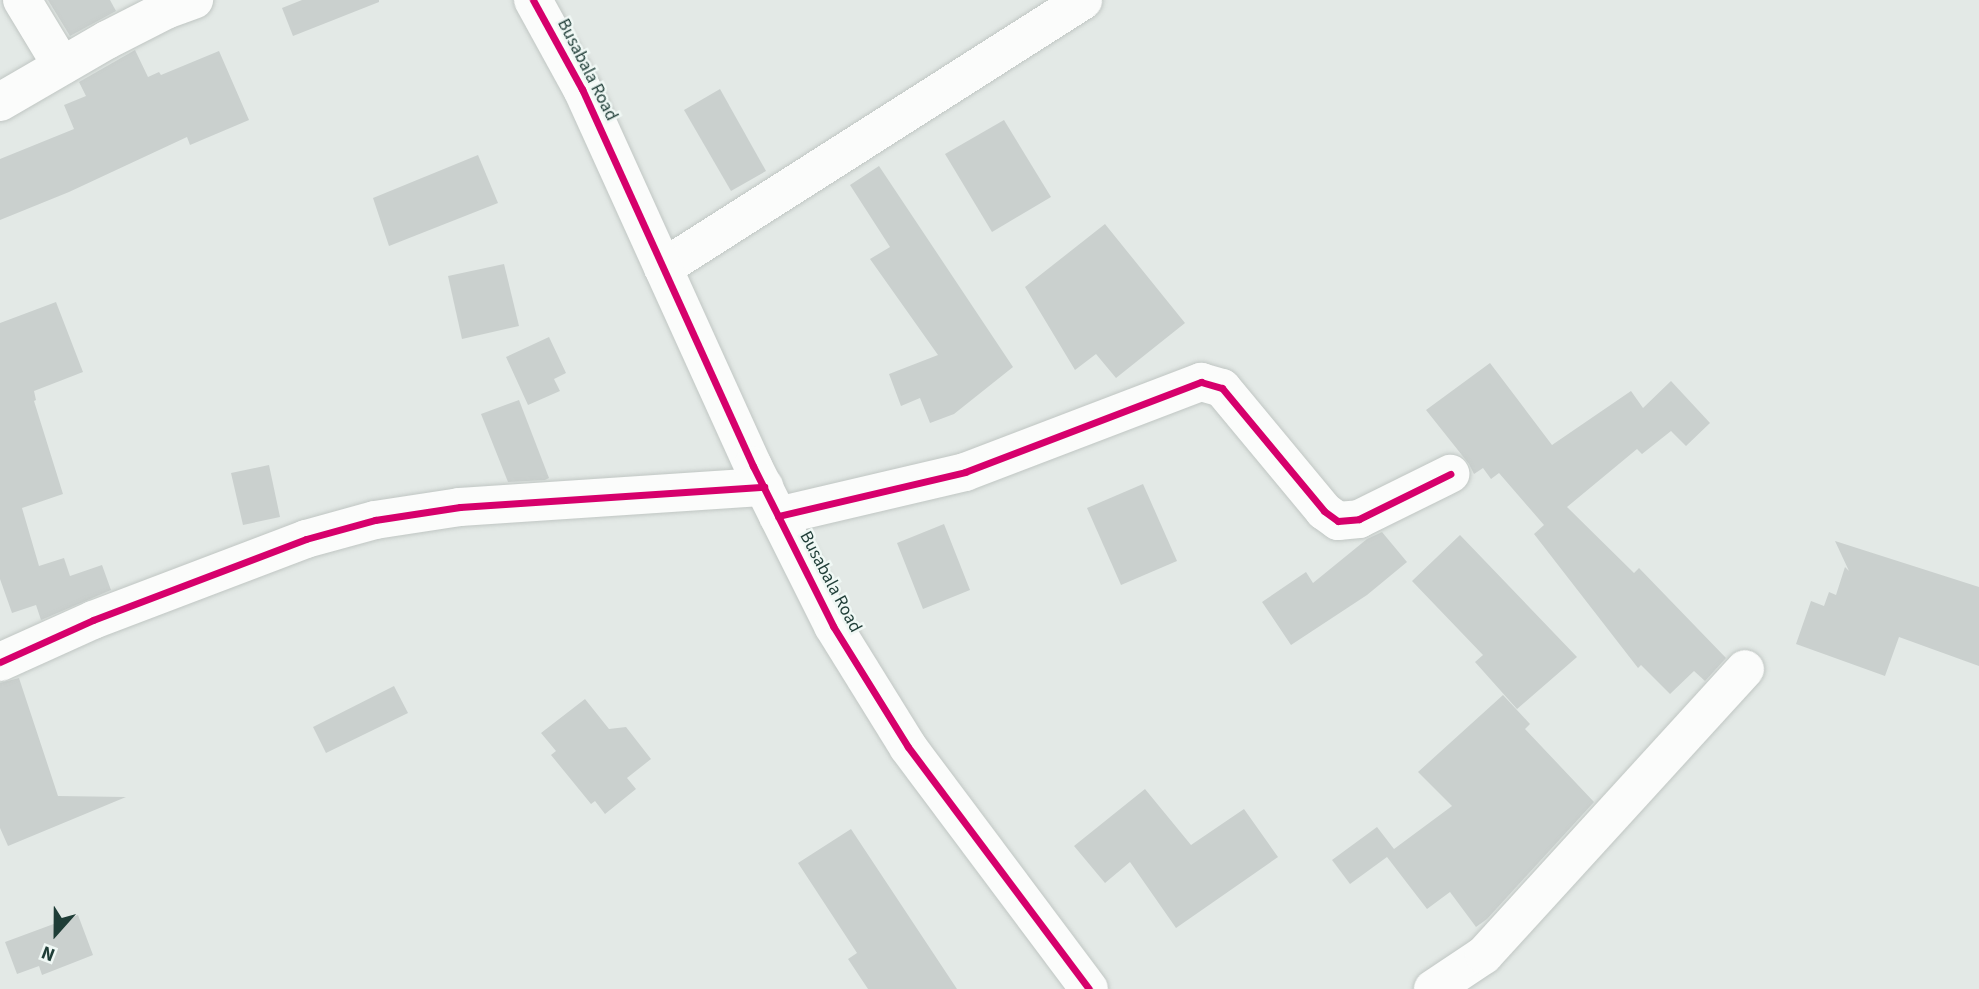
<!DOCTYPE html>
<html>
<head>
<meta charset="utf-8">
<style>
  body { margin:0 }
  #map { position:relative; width:1979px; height:989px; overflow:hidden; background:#e3e9e6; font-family:"Source Sans 3",sans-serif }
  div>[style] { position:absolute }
  .building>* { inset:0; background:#cad0ce }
  .roads { filter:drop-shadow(0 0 2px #c0c6c3) drop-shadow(0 0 2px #c0c6c3) }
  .street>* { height:38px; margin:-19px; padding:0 19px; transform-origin:19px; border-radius:19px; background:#fbfcfb }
  .secondary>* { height:38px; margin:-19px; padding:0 19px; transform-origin:19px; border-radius:19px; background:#fbfcfb }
  .cycleway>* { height:7px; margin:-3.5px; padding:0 3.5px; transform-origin:3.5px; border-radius:3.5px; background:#d6006c }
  span { translate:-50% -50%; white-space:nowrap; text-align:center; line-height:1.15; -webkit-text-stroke:5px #f0f8f5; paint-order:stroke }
  .street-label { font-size:18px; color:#1f3d37 }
  .north { position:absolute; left:21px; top:898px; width:70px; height:70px; -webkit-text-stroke:5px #f0f8f5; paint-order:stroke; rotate:201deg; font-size:19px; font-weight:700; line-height:28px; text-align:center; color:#1f3d37 }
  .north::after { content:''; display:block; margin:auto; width:24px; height:32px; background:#1f3d37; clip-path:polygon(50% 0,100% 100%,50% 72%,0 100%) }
</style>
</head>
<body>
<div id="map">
  <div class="building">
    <i style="clip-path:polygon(48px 0,110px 0,116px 11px,70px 36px)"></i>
    <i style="clip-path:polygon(302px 0,379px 0,379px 2px,293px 36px,282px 8px)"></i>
    <i style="clip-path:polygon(135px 50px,148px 77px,159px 72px,161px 75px,219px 51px,249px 120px,190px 145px,187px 137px,69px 192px,0 220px,0 159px,74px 129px,64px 105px,86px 96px,79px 82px)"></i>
    <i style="clip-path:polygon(720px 89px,766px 171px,731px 191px,684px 110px)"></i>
    <i style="clip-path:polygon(1004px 120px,1051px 197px,992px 232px,945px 154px)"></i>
    <i style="clip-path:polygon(478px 155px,498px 203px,389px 246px,373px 198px)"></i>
    <i style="clip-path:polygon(879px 166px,1013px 367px,954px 414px,930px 423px,920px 398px,901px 406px,889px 374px,938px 355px,870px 259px,890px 247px,850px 185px)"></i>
    <i style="clip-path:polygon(1105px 224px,1185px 323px,1116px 378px,1096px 354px,1075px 370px,1025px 287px)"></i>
    <i style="clip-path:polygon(504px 264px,519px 326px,462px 339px,448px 276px)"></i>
    <i style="clip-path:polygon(56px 302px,83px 372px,34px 391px,36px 400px,34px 401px,63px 494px,22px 508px,39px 566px,64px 558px,70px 576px,102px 565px,111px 590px,41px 620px,36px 605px,12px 613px,0 579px,0 323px)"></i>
    <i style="clip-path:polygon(549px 337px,566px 373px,554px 379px,560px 391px,528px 405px,506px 357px)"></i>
    <i style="clip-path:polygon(1490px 363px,1552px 445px,1631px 391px,1643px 408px,1671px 381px,1710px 423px,1686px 446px,1671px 431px,1642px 454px,1637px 449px,1567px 507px,1634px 573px,1639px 568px,1726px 658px,1705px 681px,1694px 671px,1670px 694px,1641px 665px,1638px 668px,1534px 534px,1544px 525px,1499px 473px,1491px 479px,1483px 468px,1474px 474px,1469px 464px,1426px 410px)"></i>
    <i style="clip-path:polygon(519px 400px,549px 478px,545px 480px,508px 482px,481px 414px)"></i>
    <i style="clip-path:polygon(269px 465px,280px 517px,243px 525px,231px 473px)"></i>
    <i style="clip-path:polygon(1143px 484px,1177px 561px,1121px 585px,1087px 508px)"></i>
    <i style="clip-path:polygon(944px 524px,970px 590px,923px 609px,897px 543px)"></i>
    <i style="clip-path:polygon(1382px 532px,1407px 562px,1367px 595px,1291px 645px,1262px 602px,1306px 572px,1313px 583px,1367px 539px)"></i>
    <i style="clip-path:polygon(1460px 535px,1577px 657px,1517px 709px,1475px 662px,1483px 655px,1412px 581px)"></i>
    <i style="clip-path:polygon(1835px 541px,1979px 587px,1979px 666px,1899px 637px,1885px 676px,1796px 644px,1811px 601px,1824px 606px,1829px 592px,1836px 595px,1845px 567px,1849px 571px)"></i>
    <i style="clip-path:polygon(19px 678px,58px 796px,126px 797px,8px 846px,0 828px,0 683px)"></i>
    <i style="clip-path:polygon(394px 686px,408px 713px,326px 753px,313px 727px)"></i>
    <i style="clip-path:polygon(1503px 695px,1530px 724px,1525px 729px,1594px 802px,1487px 919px,1476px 927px,1450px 892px,1427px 909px,1387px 857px,1350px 884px,1332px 860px,1377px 827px,1394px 849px,1452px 806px,1418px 772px)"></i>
    <i style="clip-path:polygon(585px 699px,609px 729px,626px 727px,651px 759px,627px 778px,636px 789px,605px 814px,595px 801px,591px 804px,551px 755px,556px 751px,541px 733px)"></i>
    <i style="clip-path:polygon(1145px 789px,1191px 845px,1244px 809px,1278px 857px,1176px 928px,1130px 862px,1105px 883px,1074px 846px)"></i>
    <i style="clip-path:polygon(851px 829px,957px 989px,868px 989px,848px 959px,857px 953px,798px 863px)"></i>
    <i style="clip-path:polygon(78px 915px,93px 955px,42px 975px,39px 966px,17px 974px,5px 942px)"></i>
  </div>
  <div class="roads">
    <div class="street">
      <i style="left:22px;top:0;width:77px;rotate:58.8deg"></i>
      <i style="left:0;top:102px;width:124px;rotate:-30.1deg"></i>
      <i style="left:107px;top:40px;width:66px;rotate:-27deg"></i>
      <i style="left:166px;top:10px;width:30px;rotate:-20deg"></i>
      <i style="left:663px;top:268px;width:498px;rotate:-32.5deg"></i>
      <i style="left:778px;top:516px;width:192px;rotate:-13.2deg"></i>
      <i style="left:965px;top:472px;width:253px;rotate:-20.9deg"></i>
      <i style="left:1201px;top:382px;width:22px;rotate:16deg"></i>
      <i style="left:1222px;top:388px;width:160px;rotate:50.3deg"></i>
      <i style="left:1324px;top:511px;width:17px;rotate:36deg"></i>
      <i style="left:1338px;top:521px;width:21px;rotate:-5deg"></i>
      <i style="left:1359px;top:519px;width:102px;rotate:-26.3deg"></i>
      <i style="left:0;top:662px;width:102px;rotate:-24.3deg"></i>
      <i style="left:93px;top:620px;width:228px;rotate:-20.8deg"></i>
      <i style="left:306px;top:539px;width:72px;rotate:-15.4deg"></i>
      <i style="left:375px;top:520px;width:86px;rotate:-8.7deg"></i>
      <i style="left:460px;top:507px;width:305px;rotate:-3.8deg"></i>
      <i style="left:1433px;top:989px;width:61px;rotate:-33.7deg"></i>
      <i style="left:1484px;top:955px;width:387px;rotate:-47.6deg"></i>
    </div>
    <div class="secondary">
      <i style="left:533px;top:0;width:102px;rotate:61.2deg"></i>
      <i style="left:582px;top:89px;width:414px;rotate:65.6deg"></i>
      <i style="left:753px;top:466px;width:179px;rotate:63.4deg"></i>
      <i style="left:833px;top:626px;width:142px;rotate:58.2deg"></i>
      <i style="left:908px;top:747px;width:302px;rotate:53.2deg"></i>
    </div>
  </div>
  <div class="cycleway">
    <i style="left:533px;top:0;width:102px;rotate:61.2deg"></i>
    <i style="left:582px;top:89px;width:414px;rotate:65.6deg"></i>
    <i style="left:753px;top:466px;width:179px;rotate:63.4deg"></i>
    <i style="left:833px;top:626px;width:142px;rotate:58.2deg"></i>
    <i style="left:908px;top:747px;width:302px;rotate:53.2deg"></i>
    <i style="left:778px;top:516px;width:192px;rotate:-13.2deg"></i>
    <i style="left:965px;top:472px;width:253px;rotate:-20.9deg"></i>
    <i style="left:1201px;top:382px;width:22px;rotate:16deg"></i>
    <i style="left:1222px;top:388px;width:160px;rotate:50.3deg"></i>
    <i style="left:1324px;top:511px;width:17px;rotate:36deg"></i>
    <i style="left:1338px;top:521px;width:21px;rotate:-5deg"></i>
    <i style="left:1359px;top:519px;width:102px;rotate:-26.3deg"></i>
    <i style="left:0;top:662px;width:102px;rotate:-24.3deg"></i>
    <i style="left:93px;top:620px;width:228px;rotate:-20.8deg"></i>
    <i style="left:306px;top:539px;width:72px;rotate:-15.4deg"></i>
    <i style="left:375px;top:520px;width:86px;rotate:-8.7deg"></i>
    <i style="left:460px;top:507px;width:305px;rotate:-3.8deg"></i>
  </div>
  <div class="street-label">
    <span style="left:587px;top:70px;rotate:63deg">Busabala Road</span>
    <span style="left:830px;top:582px;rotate:62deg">Busabala Road</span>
  </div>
  <div class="north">N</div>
</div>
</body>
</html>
